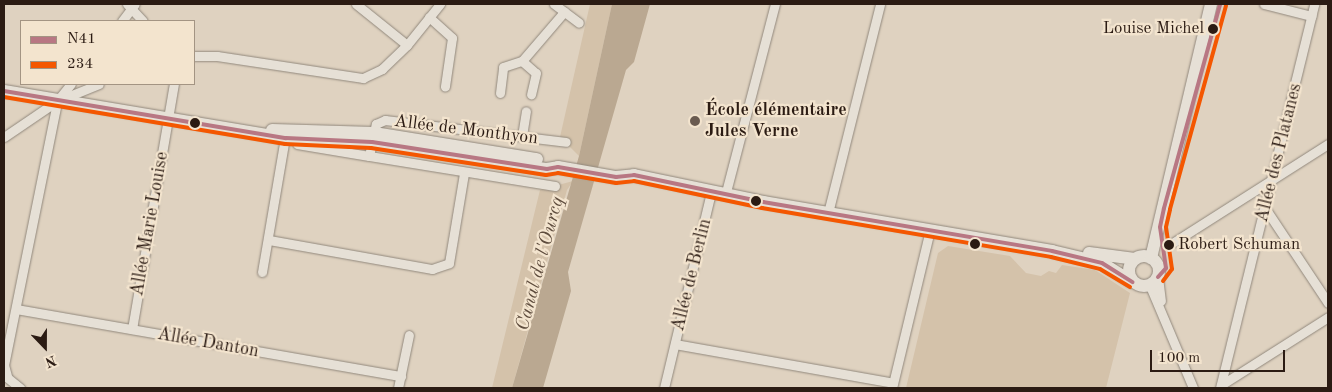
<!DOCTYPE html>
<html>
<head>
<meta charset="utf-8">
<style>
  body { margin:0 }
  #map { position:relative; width:1332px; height:392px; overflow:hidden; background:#dfd2c0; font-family:"Old Standard TT",serif }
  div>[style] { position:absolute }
  .green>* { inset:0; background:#d4c2aa }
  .water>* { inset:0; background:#baa891 }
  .roads { filter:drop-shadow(0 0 1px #91887c) drop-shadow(0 0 1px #91887c) }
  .street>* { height:9px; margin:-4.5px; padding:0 4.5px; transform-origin:4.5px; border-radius:4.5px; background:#e6e0d6 }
  .secondary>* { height:12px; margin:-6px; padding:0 6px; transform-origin:6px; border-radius:6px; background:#e6e0d6 }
  .secondary>.ring { margin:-6px; padding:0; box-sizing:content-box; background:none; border:12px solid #e6e0d6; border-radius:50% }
  .bus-1>* { height:4px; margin:-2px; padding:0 2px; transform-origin:2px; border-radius:2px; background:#b87783 }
  .bus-2>* { height:4px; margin:-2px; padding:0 2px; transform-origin:2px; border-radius:2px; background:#f45701 }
  .dots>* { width:14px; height:14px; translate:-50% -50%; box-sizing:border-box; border:2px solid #f3e4ce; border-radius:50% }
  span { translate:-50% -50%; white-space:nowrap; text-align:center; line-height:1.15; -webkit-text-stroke:4.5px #f3e4ce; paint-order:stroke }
  .bus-label { font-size:17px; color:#2b1b13 }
  .right { translate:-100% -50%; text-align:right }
  .left { translate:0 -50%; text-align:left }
  .poi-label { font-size:18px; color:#2b1b13; font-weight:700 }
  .street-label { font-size:18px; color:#2b1b13 }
  .water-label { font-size:19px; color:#5e4c3d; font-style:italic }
  .frame { position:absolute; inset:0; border:5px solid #2b1b13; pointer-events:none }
  .legend { position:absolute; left:20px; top:20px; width:175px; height:65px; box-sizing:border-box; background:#f3e4ce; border:1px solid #a39483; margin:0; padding:6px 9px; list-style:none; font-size:15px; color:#2b1b13 }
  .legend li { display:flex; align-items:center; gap:10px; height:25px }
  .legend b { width:25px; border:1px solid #a39483 }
  .north { position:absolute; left:20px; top:322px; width:50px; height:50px; -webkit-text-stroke:4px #f3e4ce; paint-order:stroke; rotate:158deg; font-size:14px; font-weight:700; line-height:20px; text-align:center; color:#2b1b13 }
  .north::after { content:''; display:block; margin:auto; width:18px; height:22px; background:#2b1b13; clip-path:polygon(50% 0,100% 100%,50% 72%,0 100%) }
  .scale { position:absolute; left:1150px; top:350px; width:135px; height:22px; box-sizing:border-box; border:2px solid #2b1b13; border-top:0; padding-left:6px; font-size:15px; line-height:18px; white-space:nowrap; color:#2b1b13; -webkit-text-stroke:4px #f3e4ce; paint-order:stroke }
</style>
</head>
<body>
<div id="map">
  <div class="green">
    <i style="clip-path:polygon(590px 4px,612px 4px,579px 156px,560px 137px)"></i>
    <i style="clip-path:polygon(573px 181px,567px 190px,512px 388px,492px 388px,540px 190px)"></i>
    <i style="clip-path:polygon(948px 246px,1010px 256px,1026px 273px,1041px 276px,1049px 271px,1056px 273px,1062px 265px,1095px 270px,1130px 293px,1106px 388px,906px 388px,938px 253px)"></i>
  </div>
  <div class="water">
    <i style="clip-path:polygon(612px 4px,650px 4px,634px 62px,626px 70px,568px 272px,571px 291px,543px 388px,512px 388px,579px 156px)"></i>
  </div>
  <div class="roads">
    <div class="street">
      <i style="left:127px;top:4px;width:23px;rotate:47deg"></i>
      <i style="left:356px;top:4px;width:65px;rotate:38.8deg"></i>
      <i style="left:554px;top:4px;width:31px;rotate:37deg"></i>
      <i style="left:1264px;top:4px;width:49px;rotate:14.3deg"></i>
      <i style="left:429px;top:17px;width:31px;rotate:42deg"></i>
      <i style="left:452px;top:38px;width:49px;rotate:98.3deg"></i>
      <i style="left:122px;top:21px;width:21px;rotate:-53deg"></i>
      <i style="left:194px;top:56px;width:23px"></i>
      <i style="left:217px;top:56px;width:148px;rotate:8.6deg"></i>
      <i style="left:363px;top:78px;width:21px;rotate:-25deg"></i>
      <i style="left:382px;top:69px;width:35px;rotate:-44deg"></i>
      <i style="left:407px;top:45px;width:53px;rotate:-51.2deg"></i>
      <i style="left:522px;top:61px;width:65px;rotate:-49.4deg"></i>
      <i style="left:500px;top:93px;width:26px;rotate:-83deg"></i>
      <i style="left:503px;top:67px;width:20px;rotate:-18deg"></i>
      <i style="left:522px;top:61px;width:18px;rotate:41deg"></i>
      <i style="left:536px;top:73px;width:22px;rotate:103deg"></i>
      <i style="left:522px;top:136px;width:25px;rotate:-81deg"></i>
      <i style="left:4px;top:137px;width:64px;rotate:-34.2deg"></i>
      <i style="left:57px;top:101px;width:45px;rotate:-22deg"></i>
      <i style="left:297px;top:144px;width:73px;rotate:9.5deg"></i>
      <i style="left:555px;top:186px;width:188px;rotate:-170.8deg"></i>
      <i style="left:369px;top:156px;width:33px;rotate:-78deg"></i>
      <i style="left:376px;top:124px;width:10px;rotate:-24deg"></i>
      <i style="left:385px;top:120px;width:182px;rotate:6.9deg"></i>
      <i style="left:726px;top:192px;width:194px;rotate:-75.4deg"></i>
      <i style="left:1265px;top:208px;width:114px;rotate:56.4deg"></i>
      <i style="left:828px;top:213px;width:215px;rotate:-76deg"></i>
      <i style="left:269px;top:240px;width:166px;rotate:10.1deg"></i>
      <i style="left:432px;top:269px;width:18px;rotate:-19deg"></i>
      <i style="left:449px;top:263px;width:91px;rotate:-80.5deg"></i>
      <i style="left:1174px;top:242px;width:183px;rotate:-32.5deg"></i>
      <i style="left:262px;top:272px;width:142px;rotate:-80.3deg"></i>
      <i style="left:1158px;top:277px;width:24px;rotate:83deg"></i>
      <i style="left:1150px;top:286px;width:111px;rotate:67.1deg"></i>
      <i style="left:16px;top:309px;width:391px;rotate:9.9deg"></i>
      <i style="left:132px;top:329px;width:249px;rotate:-80.3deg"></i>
      <i style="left:675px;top:344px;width:221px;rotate:10.1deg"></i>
      <i style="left:4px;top:375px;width:21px;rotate:39deg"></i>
      <i style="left:7px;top:376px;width:11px;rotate:-105deg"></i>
      <i style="left:4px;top:365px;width:269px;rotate:-78.6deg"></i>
      <i style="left:57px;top:101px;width:22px;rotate:-51deg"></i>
      <i style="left:1221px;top:385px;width:127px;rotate:-32.4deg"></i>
      <i style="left:398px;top:388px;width:54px;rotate:-78.3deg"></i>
      <i style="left:664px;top:388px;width:196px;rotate:-76.5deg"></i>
      <i style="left:710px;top:197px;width:6px;rotate:-45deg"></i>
      <i style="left:714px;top:193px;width:6px;rotate:9deg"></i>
      <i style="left:892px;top:388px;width:163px;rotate:-76.5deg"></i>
      <i style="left:1220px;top:388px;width:395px;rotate:-76.2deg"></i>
    </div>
    <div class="secondary">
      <i style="left:4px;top:91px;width:286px;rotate:9.5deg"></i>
      <i style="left:286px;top:138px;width:86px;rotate:2.7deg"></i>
      <i style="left:372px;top:142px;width:177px;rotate:8.8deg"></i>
      <i style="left:547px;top:169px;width:11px;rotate:-10deg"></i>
      <i style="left:558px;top:167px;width:59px;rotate:9.8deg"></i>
      <i style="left:616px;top:177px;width:18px;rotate:-6deg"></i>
      <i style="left:634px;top:175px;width:132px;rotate:11.8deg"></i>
      <i style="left:763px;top:202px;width:293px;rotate:9.6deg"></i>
      <i style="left:1052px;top:251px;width:51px;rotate:13.5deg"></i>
      <i style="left:1102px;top:263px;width:36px;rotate:32deg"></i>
      <i style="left:272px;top:130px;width:102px;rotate:1.7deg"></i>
      <i style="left:374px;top:133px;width:165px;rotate:9.1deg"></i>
      <i style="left:1089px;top:253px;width:46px;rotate:7.4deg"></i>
      <i class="ring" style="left:1129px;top:256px;width:18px;height:18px"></i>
      <i style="left:1151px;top:258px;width:261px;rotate:-76.7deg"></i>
    </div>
  </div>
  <div class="bus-1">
    <i style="left:4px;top:91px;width:286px;rotate:9.5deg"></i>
    <i style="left:286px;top:138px;width:86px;rotate:2.7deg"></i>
    <i style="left:372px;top:142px;width:177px;rotate:8.8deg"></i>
    <i style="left:547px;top:169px;width:11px;rotate:-10deg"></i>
    <i style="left:558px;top:167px;width:59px;rotate:9.8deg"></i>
    <i style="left:616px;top:177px;width:18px;rotate:-6deg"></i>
    <i style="left:634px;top:175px;width:132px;rotate:11.8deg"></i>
    <i style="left:763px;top:202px;width:293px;rotate:9.6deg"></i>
    <i style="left:1052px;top:251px;width:51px;rotate:13.5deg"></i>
    <i style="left:1102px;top:263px;width:36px;rotate:32deg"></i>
    <i style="left:1158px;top:277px;width:12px;rotate:-48deg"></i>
    <i style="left:1166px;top:268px;width:41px;rotate:-98.3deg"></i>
    <i style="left:1160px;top:227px;width:19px;rotate:-78deg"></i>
    <i style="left:1164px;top:208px;width:212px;rotate:-74.6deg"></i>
  </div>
  <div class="bus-2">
    <i style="left:4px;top:97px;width:285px;rotate:9.5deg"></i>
    <i style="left:285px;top:144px;width:86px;rotate:2.7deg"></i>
    <i style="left:371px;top:148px;width:177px;rotate:8.8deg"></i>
    <i style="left:546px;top:175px;width:12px;rotate:-9deg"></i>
    <i style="left:558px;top:173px;width:59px;rotate:9.8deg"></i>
    <i style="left:616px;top:183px;width:18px;rotate:-6deg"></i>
    <i style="left:634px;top:181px;width:131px;rotate:11.9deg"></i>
    <i style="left:762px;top:208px;width:293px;rotate:9.6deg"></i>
    <i style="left:1051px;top:257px;width:50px;rotate:13.8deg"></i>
    <i style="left:1100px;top:269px;width:35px;rotate:31deg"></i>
    <i style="left:1163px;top:281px;width:15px;rotate:-53deg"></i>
    <i style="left:1172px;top:269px;width:42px;rotate:-98.1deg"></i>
    <i style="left:1166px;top:227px;width:18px;rotate:-77deg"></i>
    <i style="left:1170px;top:209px;width:211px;rotate:-74.6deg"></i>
  </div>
  <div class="dots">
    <i style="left:1213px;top:29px;background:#2b1b13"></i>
    <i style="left:695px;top:121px;background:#6a5b50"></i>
    <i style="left:195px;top:123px;background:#2b1b13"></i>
    <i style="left:756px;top:201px;background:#2b1b13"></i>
    <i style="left:975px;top:244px;background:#2b1b13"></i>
    <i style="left:1169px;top:245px;background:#2b1b13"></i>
  </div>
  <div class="bus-label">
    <span class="right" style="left:1204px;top:29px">Louise Michel</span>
    <span class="left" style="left:1178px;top:245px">Robert Schuman</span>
  </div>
  <div class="poi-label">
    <span class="left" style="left:705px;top:121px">École élémentaire<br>Jules Verne</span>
  </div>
  <div class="street-label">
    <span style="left:466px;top:130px;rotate:7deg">Allée de Monthyon</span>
    <span style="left:1279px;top:153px;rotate:-76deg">Allée des Platanes</span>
    <span style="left:150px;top:224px;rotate:-80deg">Allée Marie Louise</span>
    <span style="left:692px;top:275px;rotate:-76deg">Allée de Berlin</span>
    <span style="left:208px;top:343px;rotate:10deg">Allée Danton</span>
  </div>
  <div class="water-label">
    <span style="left:541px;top:264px;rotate:-75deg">Canal de l'Ourcq</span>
  </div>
  <div class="frame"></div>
  <ul class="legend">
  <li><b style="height:6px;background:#b87783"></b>N41</li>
  <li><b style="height:6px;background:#f45701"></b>234</li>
  </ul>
  <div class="north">N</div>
  <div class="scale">100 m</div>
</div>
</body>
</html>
